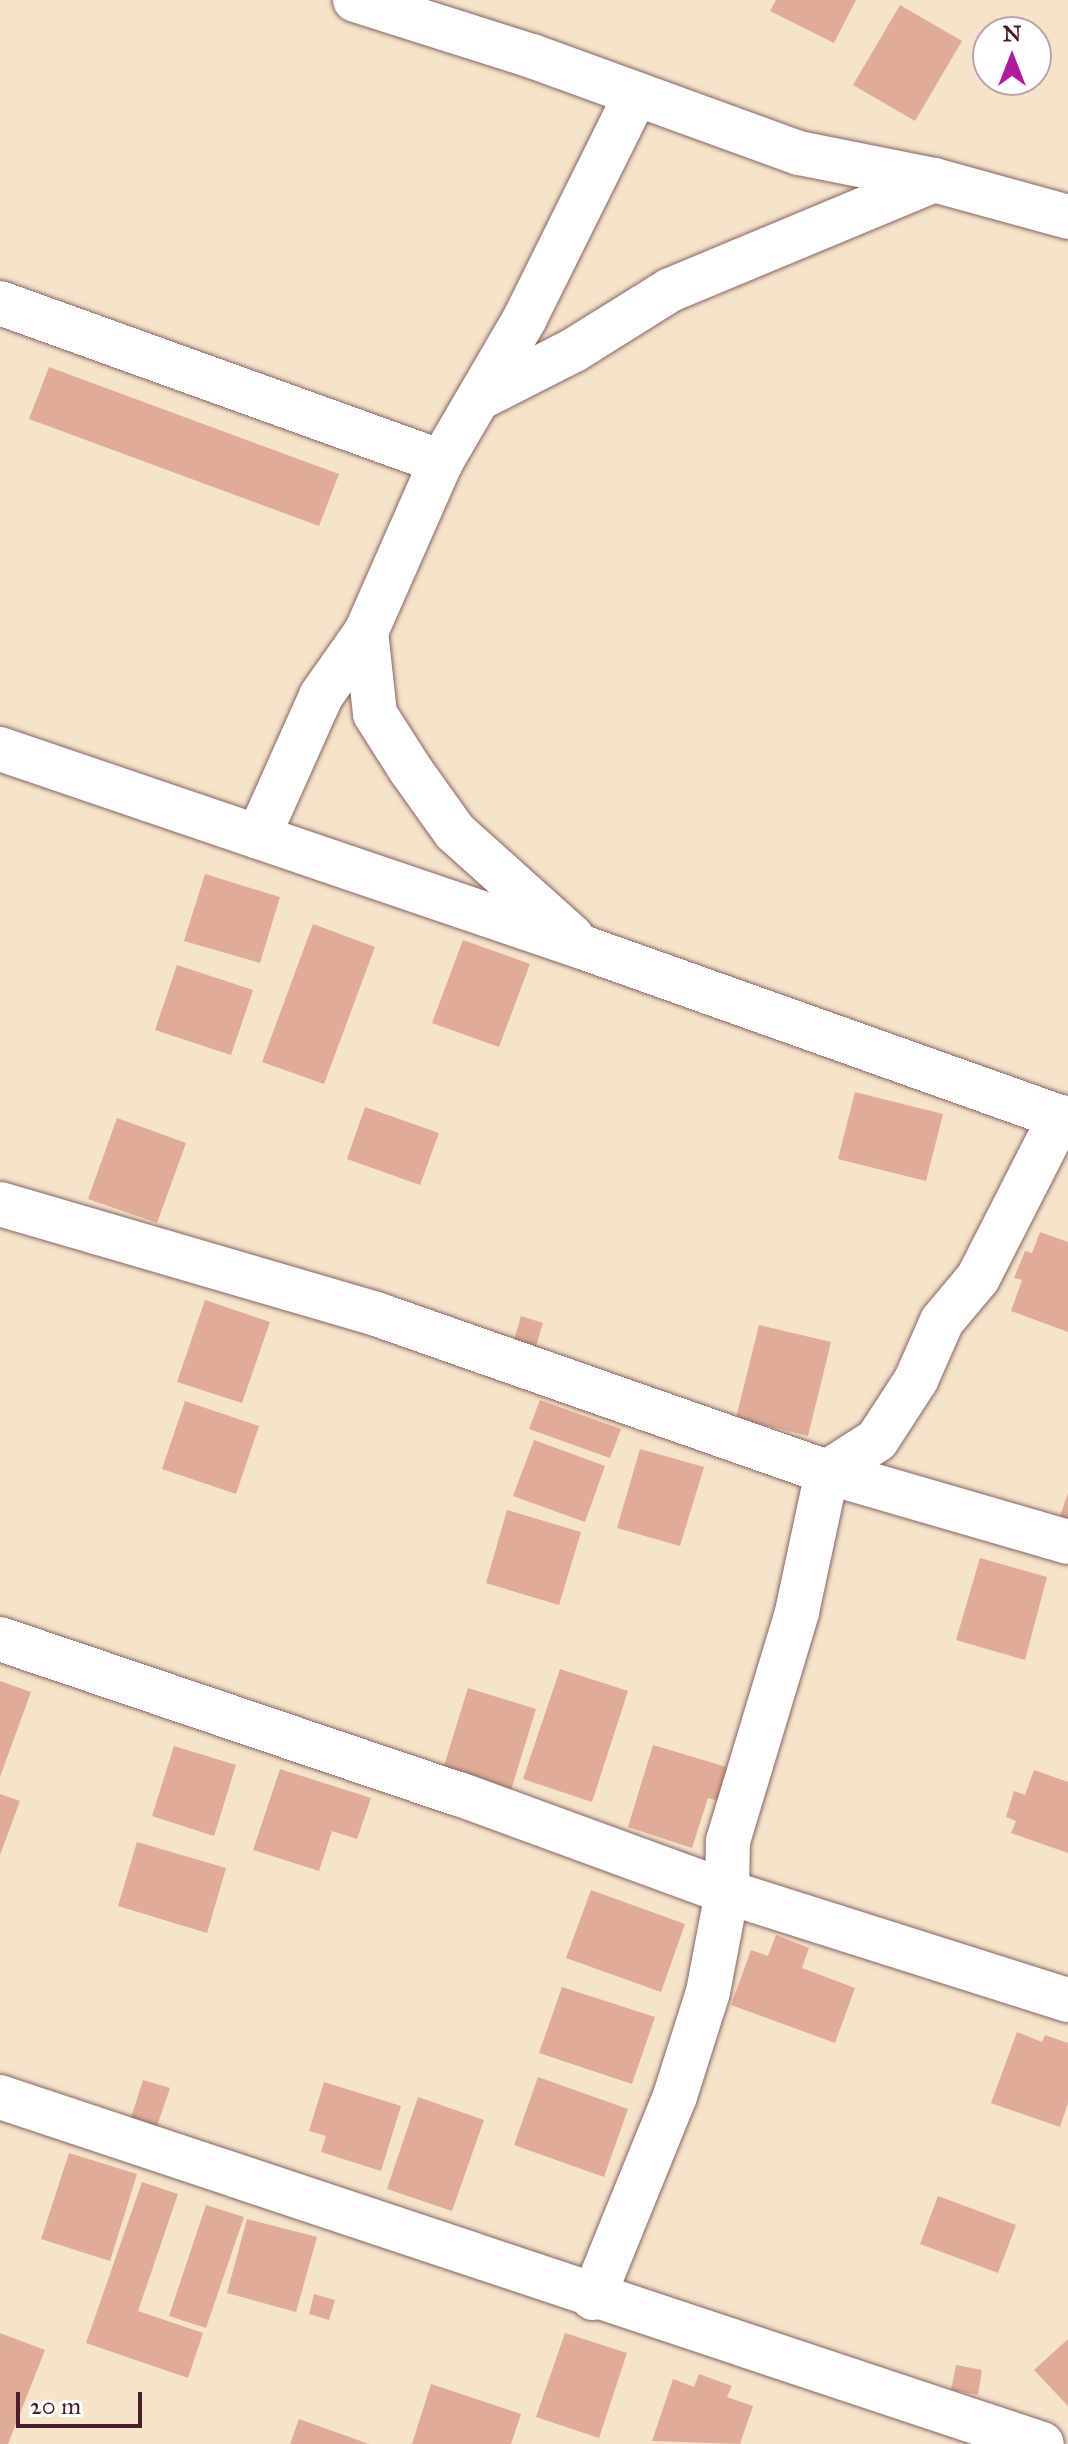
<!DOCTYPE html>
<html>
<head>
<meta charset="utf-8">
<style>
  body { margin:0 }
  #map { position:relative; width:1068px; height:2444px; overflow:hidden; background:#f5e3ca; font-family:"IM FELL Great Primer",serif }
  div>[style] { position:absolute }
  .building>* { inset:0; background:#e0ac99 }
  .roads { filter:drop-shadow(0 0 2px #866463) drop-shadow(0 0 2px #866463) }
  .minor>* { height:44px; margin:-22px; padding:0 22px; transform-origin:22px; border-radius:22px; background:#fff }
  span { translate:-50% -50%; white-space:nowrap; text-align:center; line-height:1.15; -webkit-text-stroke:8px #fff; paint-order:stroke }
  .north { position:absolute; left:972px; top:16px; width:80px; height:80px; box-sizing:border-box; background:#fff; border:2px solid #b7a5aa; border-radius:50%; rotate:0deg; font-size:22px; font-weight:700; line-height:32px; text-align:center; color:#4a1f2b }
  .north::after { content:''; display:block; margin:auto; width:28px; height:36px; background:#b5179e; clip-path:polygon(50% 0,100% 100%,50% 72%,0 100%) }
  .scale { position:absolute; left:16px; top:2392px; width:126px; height:36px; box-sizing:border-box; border:4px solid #4a1f2b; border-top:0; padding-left:10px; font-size:24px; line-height:28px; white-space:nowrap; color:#4a1f2b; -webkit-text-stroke:6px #fff; paint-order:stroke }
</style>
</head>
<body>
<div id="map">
  <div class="building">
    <i style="clip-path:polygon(776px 0,856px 0,834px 43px,770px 11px)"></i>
    <i style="clip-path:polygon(900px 5px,962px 41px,915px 121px,853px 85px)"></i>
    <i style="clip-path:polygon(49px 367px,339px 474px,319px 526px,29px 419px)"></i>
    <i style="clip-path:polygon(205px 874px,280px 897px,260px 963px,184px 941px)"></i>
    <i style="clip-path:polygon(313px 924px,375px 947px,324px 1084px,262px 1062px)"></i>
    <i style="clip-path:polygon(463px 940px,530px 964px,499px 1047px,432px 1023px)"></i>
    <i style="clip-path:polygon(177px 965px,253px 990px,231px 1055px,155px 1030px)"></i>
    <i style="clip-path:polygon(855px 1092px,943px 1114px,926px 1181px,838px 1159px)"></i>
    <i style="clip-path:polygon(365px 1107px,439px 1133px,420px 1185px,347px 1159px)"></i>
    <i style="clip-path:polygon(117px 1118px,186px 1143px,157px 1223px,88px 1199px)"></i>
    <i style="clip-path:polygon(1040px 1232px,1068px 1242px,1068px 1332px,1011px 1311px,1022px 1280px,1014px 1278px,1025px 1251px,1032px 1253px)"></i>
    <i style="clip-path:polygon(205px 1300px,270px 1322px,242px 1403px,177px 1382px)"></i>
    <i style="clip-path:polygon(521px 1316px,543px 1323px,534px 1353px,512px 1347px)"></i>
    <i style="clip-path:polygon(759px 1325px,831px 1342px,808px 1436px,736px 1418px)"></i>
    <i style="clip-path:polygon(540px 1400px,621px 1429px,610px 1458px,529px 1429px)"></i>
    <i style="clip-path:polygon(185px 1401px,259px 1426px,236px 1494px,162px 1469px)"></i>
    <i style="clip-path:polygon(534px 1440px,605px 1466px,585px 1522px,513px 1496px)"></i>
    <i style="clip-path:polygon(640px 1449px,704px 1467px,680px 1546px,617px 1528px)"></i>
    <i style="clip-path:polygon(1068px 1493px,1068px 1519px,1060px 1516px)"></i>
    <i style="clip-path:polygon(507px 1510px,581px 1532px,559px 1605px,486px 1583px)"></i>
    <i style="clip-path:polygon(980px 1558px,1047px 1577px,1025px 1660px,956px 1640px)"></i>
    <i style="clip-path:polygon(560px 1669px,628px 1691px,592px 1802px,523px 1779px)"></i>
    <i style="clip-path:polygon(0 1681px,31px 1692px,0 1777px)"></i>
    <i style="clip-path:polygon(468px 1688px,536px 1709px,511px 1790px,443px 1769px)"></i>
    <i style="clip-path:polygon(653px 1745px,740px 1771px,730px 1804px,708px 1798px,692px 1848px,628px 1827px)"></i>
    <i style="clip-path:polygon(174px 1746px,236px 1765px,214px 1836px,152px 1816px)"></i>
    <i style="clip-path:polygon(280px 1769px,371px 1798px,357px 1839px,332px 1831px,319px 1871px,253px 1850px)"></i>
    <i style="clip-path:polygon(1034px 1770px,1068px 1782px,1068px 1853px,1011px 1833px,1016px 1821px,1006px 1817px,1014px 1791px,1025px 1795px)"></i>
    <i style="clip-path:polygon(0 1794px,20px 1801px,0 1855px)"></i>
    <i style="clip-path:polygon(137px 1842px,226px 1868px,207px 1933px,118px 1906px)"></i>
    <i style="clip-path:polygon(591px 1890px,685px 1924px,661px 1992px,566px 1958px)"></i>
    <i style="clip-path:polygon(776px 1935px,809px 1948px,802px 1968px,855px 1988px,835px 2043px,731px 2005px,751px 1950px,768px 1956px)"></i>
    <i style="clip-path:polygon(562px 1987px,655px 2017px,632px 2084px,539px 2053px)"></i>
    <i style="clip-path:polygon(1017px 2032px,1042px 2042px,1045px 2035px,1068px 2043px,1068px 2103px,1060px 2127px,991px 2103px)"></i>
    <i style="clip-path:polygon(538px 2077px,628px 2109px,604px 2177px,514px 2145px)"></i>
    <i style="clip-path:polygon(143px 2080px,170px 2088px,157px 2126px,131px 2118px)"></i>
    <i style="clip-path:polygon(324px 2082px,401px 2106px,381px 2171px,321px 2152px,326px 2136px,309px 2131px)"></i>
    <i style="clip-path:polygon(418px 2097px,484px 2120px,452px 2211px,387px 2189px)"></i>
    <i style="clip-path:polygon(69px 2153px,137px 2174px,110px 2261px,41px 2239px)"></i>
    <i style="clip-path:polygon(142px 2182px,178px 2194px,138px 2311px,203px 2333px,188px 2378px,86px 2343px)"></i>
    <i style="clip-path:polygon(938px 2196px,1016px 2225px,998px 2273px,920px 2244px)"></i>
    <i style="clip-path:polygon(206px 2205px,244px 2217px,206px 2328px,169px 2316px)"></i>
    <i style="clip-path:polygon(247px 2219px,317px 2237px,296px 2312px,227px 2293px)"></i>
    <i style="clip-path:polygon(314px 2294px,335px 2300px,329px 2320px,309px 2314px)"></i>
    <i style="clip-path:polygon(0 2333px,45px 2350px,8px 2444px,0 2444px)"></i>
    <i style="clip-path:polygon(565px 2333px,627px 2353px,599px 2438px,536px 2417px)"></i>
    <i style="clip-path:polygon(1068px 2339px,1068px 2406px,1034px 2370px)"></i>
    <i style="clip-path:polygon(956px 2365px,982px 2370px,978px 2395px,951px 2390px)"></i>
    <i style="clip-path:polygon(699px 2374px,732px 2386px,727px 2397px,753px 2406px,740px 2444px,652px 2441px,673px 2379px,694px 2387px)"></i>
    <i style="clip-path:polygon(431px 2384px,521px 2414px,511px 2444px,412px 2444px)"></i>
    <i style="clip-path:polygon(299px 2419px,369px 2444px,290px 2444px)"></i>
  </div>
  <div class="roads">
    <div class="minor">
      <i style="left:355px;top:0;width:186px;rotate:17.6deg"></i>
      <i style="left:532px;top:56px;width:284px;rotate:20deg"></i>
      <i style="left:799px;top:153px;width:138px;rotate:11.3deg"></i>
      <i style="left:934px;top:180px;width:139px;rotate:15.4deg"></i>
      <i style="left:0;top:303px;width:469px;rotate:19.8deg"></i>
      <i style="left:478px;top:399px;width:108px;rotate:-27deg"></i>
      <i style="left:574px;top:350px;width:113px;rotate:-32deg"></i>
      <i style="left:670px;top:290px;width:286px;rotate:-22.6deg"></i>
      <i style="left:366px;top:632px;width:82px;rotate:83.7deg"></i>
      <i style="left:375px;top:714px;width:65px;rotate:57.5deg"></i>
      <i style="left:410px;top:769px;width:77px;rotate:54.5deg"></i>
      <i style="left:455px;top:832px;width:157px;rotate:41.9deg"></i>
      <i style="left:0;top:749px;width:615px;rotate:18.79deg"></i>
      <i style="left:582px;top:947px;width:516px;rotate:19.59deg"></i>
      <i style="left:258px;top:837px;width:154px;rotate:-65.9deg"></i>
      <i style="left:321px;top:696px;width:78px;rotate:-54.9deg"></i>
      <i style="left:366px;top:632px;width:186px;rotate:-66.2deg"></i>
      <i style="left:441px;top:462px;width:167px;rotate:-59.7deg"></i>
      <i style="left:525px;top:318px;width:250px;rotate:-63.6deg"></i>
      <i style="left:0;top:1204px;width:392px;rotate:16.3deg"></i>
      <i style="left:376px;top:1314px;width:478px;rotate:19.3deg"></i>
      <i style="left:827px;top:1472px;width:251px;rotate:16.2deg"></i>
      <i style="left:0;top:1639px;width:484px;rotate:18.7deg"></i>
      <i style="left:459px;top:1794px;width:285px;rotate:20.1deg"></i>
      <i style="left:727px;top:1892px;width:358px;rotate:17.6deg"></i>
      <i style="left:0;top:2097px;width:1098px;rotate:18.42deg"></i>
      <i style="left:593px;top:2298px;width:218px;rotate:-67.9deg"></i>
      <i style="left:675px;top:2096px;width:109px;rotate:-72.4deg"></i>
      <i style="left:708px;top:1992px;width:102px;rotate:-79.2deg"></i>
      <i style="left:727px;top:1892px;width:51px;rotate:-88.9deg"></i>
      <i style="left:728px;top:1841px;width:239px;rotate:-73.2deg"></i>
      <i style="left:797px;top:1612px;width:143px;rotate:-77.9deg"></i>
      <i style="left:827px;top:1472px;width:59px;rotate:-32.6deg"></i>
      <i style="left:877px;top:1440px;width:72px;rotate:-57deg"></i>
      <i style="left:916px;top:1380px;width:64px;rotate:-66.2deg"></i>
      <i style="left:942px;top:1321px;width:56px;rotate:-50.1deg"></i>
      <i style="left:978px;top:1278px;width:181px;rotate:-63deg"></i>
    </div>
  </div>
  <div class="north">N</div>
  <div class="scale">20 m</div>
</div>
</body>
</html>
